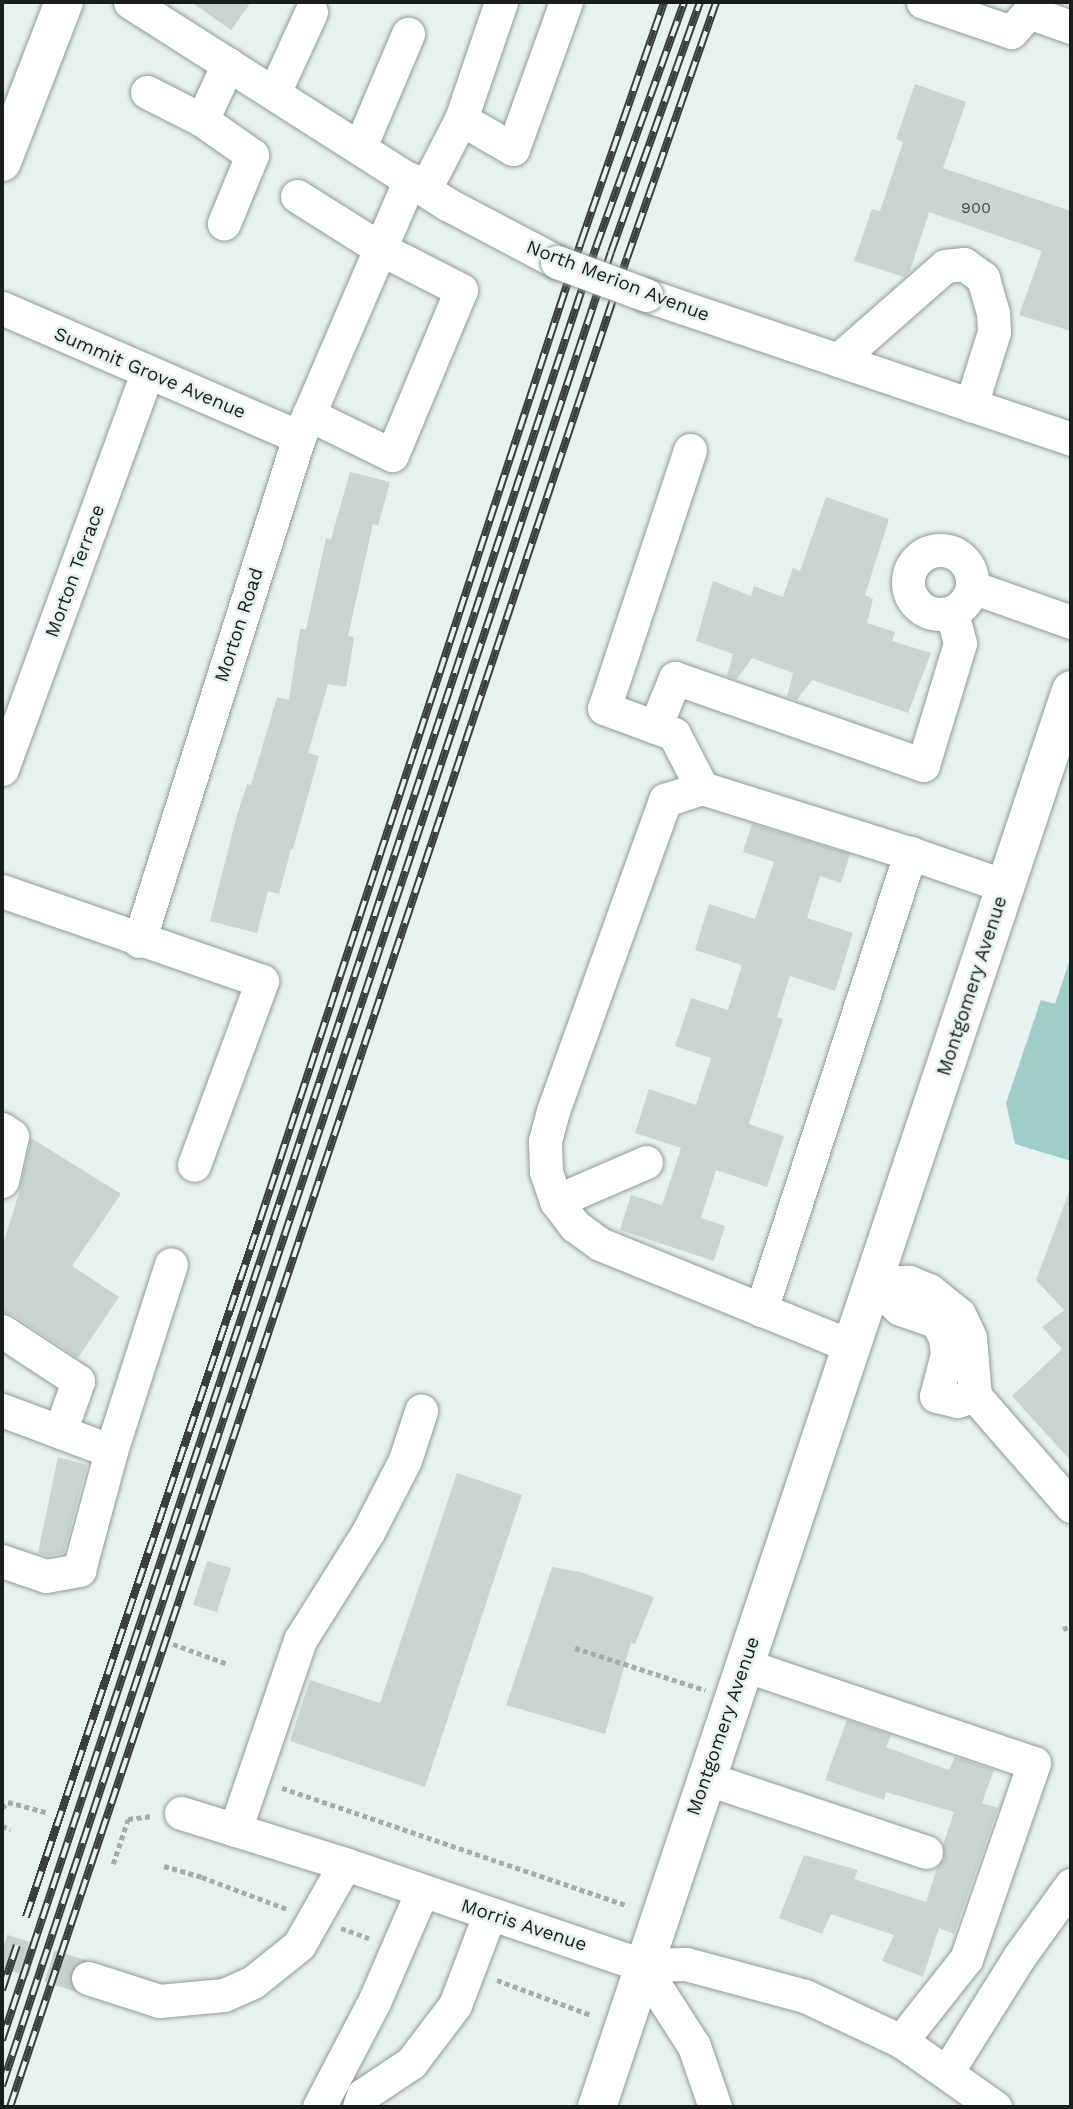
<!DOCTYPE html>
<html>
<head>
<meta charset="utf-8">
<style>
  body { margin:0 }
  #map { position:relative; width:1073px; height:2109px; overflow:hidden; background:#e7f1f0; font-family:"Work Sans",sans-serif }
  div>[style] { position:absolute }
  .green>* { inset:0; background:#9fcdc8 }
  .building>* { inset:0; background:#cad4d3 }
  .minor-tunnel>* { height:33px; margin-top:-16.5px; transform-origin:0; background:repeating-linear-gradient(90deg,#c8d1d0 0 33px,transparent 0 50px) }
  .path>* { height:4.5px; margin-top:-2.25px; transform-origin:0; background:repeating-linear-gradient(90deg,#a5adac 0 5px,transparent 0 8.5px) }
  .roads { filter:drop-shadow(0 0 2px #919b99) drop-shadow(0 0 2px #919b99) }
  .minor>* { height:33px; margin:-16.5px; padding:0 16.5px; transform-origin:16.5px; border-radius:16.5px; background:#fff }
  .minor>.ring { margin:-16.5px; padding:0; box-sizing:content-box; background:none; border:33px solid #fff; border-radius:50% }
  .major>* { height:38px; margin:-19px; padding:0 19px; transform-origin:19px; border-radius:19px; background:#fff }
  .highway>* { height:38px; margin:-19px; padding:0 19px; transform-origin:19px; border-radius:19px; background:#fff }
  .rail>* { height:8px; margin-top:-4px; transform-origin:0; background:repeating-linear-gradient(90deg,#e7f1f0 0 16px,#3a3e3e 0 32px); box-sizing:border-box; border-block:2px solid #3a3e3e }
  .bridges { filter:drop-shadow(0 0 2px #919b99) drop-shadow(0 0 2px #919b99) }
  .minor-bridge>* { height:33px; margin:-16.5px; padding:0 16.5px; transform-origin:16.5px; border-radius:16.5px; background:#fff }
  span { translate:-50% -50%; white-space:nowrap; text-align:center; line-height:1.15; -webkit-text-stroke:5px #e7f1f0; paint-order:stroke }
  .number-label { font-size:16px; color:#464b4a }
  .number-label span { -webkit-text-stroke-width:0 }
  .street-label { font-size:19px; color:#1a1d1d }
  .frame { position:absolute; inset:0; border:4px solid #1a1d1d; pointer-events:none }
</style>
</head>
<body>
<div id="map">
  <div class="green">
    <i style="clip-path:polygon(1071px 956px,1071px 1161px,1015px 1144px,1006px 1103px,1041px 1000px,1055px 1004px)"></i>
  </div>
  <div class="building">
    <i style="clip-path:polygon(191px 2px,251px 2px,231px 30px)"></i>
    <i style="clip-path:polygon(915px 84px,966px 102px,943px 168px,1071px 211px,1071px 331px,1019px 315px,1042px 251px,929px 212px,910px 271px,904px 277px,854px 261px,872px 209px,880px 211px,903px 142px,896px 139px)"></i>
    <i style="clip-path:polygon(350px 472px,390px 482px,378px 526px,373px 524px,348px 636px,354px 637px,346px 687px,328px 684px,308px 753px,319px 756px,293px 849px,291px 849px,279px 894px,268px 891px,257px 933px,210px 921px,237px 815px,247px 784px,251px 785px,277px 697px,289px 700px,300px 629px,306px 629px,326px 538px,331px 539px)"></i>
    <i style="clip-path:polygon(826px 497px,889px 519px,865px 595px,873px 599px,867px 623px,895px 632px,892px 641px,931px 653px,908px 713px,812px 680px,797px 700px,787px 697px,793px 673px,752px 658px,737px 679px,727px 676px,733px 654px,696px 641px,713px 581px,751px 596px,754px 586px,783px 597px,793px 568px,800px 571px)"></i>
    <i style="clip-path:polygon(752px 824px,850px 854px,841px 883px,820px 876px,807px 918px,853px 933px,835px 991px,790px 976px,777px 1017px,783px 1019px,749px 1124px,784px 1136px,767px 1187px,716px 1170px,701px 1218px,725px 1226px,714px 1261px,620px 1230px,631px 1195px,662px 1205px,681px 1148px,635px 1133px,649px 1089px,696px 1105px,711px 1058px,675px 1046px,691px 998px,728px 1010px,742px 965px,695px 950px,709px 904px,755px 919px,774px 862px,743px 852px)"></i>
    <i style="clip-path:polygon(31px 1138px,121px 1194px,72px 1266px,119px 1297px,78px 1358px,13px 1315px,2px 1312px,2px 1247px,19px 1193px)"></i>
    <i style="clip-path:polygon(1069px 1192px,1071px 1193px,1071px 1461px,1012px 1396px,1062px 1349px,1042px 1327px,1064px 1310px,1036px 1280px)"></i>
    <i style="clip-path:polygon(58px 1457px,87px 1465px,64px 1553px,47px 1556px,38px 1553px)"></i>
    <i style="clip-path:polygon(457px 1473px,522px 1495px,425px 1787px,290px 1741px,310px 1680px,380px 1703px)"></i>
    <i style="clip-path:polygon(207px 1561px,231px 1568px,217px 1612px,193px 1605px)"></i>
    <i style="clip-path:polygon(552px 1567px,580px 1572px,654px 1597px,635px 1644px,631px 1643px,605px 1734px,506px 1705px)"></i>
    <i style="clip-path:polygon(847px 1720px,891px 1735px,886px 1747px,949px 1770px,955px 1757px,994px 1770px,982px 1803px,998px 1808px,954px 1934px,939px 1928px,923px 1977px,882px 1961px,894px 1935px,831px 1914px,822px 1934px,779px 1918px,804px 1855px,858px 1870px,854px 1879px,926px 1902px,937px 1868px,944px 1859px,943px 1845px,954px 1812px,886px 1792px,884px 1800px,825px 1780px)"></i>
  </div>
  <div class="minor-tunnel">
    <i style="left:2px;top:1950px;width:90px;rotate:18deg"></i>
  </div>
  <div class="path">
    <i style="left:1069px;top:1202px;width:2px;rotate:27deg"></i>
    <i style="left:1063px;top:1629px;width:9px;rotate:-21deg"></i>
    <i style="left:173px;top:1644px;width:59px;rotate:20deg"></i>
    <i style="left:575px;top:1648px;width:137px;rotate:17.9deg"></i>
    <i style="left:282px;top:1788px;width:363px;rotate:18.8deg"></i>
    <i style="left:2px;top:1808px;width:8px;rotate:-45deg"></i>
    <i style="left:8px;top:1802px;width:39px;rotate:15deg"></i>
    <i style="left:2px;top:1826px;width:9px;rotate:21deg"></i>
    <i style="left:113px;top:1864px;width:47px;rotate:-71.6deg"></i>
    <i style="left:128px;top:1819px;width:25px;rotate:-7deg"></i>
    <i style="left:164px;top:1866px;width:40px;rotate:16deg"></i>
    <i style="left:202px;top:1877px;width:91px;rotate:20.6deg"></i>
    <i style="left:341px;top:1928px;width:30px;rotate:20deg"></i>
    <i style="left:497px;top:1980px;width:100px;rotate:20.4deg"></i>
  </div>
  <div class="roads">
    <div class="minor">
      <i style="left:130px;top:2px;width:376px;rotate:32.5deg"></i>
      <i style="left:447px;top:204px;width:124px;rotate:27.8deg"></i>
      <i style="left:923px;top:2px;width:93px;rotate:18.8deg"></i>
      <i style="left:1011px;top:32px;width:27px;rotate:-48deg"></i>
      <i style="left:1029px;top:12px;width:45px;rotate:19.7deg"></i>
      <i style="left:147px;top:92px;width:62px;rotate:27deg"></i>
      <i style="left:202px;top:120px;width:62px;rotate:-65.1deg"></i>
      <i style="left:274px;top:93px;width:89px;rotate:-65.4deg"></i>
      <i style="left:461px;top:119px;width:124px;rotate:-71.1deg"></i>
      <i style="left:202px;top:120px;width:61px;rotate:35deg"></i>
      <i style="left:252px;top:155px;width:74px;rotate:112.4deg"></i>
      <i style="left:360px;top:147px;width:123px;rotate:-67deg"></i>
      <i style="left:425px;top:189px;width:79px;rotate:-62.8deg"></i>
      <i style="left:461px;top:119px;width:60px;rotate:30deg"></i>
      <i style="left:513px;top:149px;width:156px;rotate:-70.2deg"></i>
      <i style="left:297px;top:196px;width:99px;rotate:32.2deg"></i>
      <i style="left:381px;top:249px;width:90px;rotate:27.1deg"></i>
      <i style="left:461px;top:290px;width:179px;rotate:112.7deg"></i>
      <i style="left:392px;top:455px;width:93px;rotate:-154deg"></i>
      <i style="left:646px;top:295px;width:449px;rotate:18.7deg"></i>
      <i style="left:2px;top:308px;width:324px;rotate:23.5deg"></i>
      <i style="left:838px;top:360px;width:142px;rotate:-41.3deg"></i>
      <i style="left:945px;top:266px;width:19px;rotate:-6deg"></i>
      <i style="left:964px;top:264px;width:24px;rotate:36deg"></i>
      <i style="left:983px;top:278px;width:36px;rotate:74deg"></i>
      <i style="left:993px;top:313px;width:19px;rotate:87deg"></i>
      <i style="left:994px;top:332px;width:77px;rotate:107.5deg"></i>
      <i style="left:690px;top:450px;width:272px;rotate:108.4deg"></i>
      <i style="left:604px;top:708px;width:75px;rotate:20.4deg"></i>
      <i style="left:674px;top:734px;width:61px;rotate:62.6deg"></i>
      <i class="ring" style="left:908px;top:550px;width:31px;height:31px"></i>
      <i style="left:972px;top:587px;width:105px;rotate:19.5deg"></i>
      <i style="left:655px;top:727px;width:53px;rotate:-67.8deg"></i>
      <i style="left:675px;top:678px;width:263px;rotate:19.3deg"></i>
      <i style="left:923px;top:765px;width:127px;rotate:-73.1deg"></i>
      <i style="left:960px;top:643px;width:31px;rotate:-105deg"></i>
      <i style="left:2px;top:769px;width:423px;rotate:-69.9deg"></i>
      <i style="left:2px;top:891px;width:275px;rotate:19.1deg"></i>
      <i style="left:262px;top:981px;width:196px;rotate:110.3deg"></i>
      <i style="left:139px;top:941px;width:529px;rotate:-72.39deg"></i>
      <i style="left:299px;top:437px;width:281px;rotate:-66.7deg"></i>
      <i style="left:2px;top:1129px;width:12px;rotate:35deg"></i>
      <i style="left:12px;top:1136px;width:46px;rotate:102.5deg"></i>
      <i style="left:556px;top:1201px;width:98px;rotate:-23.4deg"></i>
      <i style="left:873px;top:1283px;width:36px;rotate:-2deg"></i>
      <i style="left:909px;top:1282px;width:22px;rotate:22deg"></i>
      <i style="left:929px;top:1290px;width:38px;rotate:39deg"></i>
      <i style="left:959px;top:1314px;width:26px;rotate:65deg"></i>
      <i style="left:970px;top:1338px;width:58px;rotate:85.1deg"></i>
      <i style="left:975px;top:1396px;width:146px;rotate:48.9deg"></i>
      <i style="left:873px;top:1283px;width:37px;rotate:44deg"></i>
      <i style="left:900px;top:1309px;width:39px;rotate:19deg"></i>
      <i style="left:937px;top:1322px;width:18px;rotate:63deg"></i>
      <i style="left:945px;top:1338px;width:16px;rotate:83deg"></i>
      <i style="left:947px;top:1354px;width:43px;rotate:104.7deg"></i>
      <i style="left:936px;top:1396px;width:22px;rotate:13deg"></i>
      <i style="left:957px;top:1401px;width:19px;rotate:-16deg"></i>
      <i style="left:761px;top:1310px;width:481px;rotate:-71.9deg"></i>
      <i style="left:2px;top:1331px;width:91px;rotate:33.3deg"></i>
      <i style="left:78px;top:1381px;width:54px;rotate:109.4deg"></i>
      <i style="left:851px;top:1346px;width:271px;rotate:-157.9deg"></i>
      <i style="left:600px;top:1244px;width:31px;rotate:-144deg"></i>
      <i style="left:575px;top:1226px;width:31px;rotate:-127deg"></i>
      <i style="left:556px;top:1201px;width:31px;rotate:-109deg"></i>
      <i style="left:546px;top:1172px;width:31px;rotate:-92deg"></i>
      <i style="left:545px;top:1141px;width:31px;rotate:-75deg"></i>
      <i style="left:553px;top:1111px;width:331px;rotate:-70.2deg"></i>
      <i style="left:665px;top:800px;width:39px;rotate:-18deg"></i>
      <i style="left:702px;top:788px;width:218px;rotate:17.4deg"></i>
      <i style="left:910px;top:853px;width:101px;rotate:19.2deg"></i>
      <i style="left:2px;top:1410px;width:116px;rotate:20.6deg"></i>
      <i style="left:2px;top:1561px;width:46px;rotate:18.8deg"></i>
      <i style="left:46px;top:1576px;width:34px;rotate:-10deg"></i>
      <i style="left:79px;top:1570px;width:123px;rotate:-74.9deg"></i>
      <i style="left:111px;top:1451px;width:196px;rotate:-72.2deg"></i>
      <i style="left:744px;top:1665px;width:306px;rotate:18.7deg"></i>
      <i style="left:1034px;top:1763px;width:207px;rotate:109.1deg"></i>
      <i style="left:966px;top:1959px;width:105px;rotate:128.4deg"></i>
      <i style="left:705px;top:1778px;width:233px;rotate:18.5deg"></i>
      <i style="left:181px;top:1813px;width:172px;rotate:17.3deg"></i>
      <i style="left:345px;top:1864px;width:314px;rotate:18.8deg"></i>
      <i style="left:642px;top:1965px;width:44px;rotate:-1.3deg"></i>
      <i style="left:686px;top:1964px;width:123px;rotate:15.1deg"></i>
      <i style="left:805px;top:1996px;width:106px;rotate:25.1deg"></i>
      <i style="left:901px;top:2041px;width:115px;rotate:35.1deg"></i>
      <i style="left:235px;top:1830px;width:201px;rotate:-71.1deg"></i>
      <i style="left:300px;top:1640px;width:128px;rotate:-57.8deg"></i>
      <i style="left:368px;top:1532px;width:81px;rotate:-62.8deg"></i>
      <i style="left:405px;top:1460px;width:52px;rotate:-71.9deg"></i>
      <i style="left:642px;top:1965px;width:96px;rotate:57.3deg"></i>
      <i style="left:694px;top:2046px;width:65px;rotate:71deg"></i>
      <i style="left:88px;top:1978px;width:75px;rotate:17.9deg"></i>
      <i style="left:159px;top:2001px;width:65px;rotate:-5.3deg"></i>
      <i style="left:224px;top:1995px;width:32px;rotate:-24deg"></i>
      <i style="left:253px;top:1982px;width:59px;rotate:-38.8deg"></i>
      <i style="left:299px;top:1945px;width:93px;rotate:-60.4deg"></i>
      <i style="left:947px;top:2072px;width:136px;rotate:-57.9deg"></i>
      <i style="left:1019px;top:1957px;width:89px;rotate:-54.2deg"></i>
      <i style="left:319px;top:2107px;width:119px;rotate:-62.4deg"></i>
      <i style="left:374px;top:2002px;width:121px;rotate:-66.6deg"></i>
      <i style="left:359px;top:2107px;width:13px;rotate:-72deg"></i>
      <i style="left:363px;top:2095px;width:58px;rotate:-33.7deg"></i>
      <i style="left:411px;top:2063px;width:73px;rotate:-52.8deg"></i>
      <i style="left:455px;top:2005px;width:98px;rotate:-69.2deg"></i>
    </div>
    <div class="major">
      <i style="left:597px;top:2107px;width:1494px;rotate:-71.5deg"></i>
    </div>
    <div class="highway">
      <i style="left:2px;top:162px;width:172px;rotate:-68.8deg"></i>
    </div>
  </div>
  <div class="rail">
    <i style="left:26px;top:1917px;width:735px;rotate:-71.44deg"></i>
    <i style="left:260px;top:1220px;width:1029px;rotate:-71.83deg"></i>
    <i style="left:581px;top:242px;width:254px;rotate:-70.9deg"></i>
    <i style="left:2px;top:1990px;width:47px;rotate:-71.6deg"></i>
    <i style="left:2px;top:2040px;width:1889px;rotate:-71.67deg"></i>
    <i style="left:596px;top:247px;width:260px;rotate:-70.2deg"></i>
    <i style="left:2px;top:2086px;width:1932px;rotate:-71.63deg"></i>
    <i style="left:611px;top:252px;width:265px;rotate:-70.4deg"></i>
    <i style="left:10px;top:2107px;width:1949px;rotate:-71.55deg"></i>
    <i style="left:627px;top:258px;width:271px;rotate:-70.8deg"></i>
  </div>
  <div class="bridges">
    <div class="minor-bridge">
      <i style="left:557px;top:262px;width:95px;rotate:20.3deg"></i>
    </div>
  </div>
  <div class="number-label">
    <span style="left:976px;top:208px">900</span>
  </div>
  <div class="street-label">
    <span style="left:618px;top:281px;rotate:21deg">North Merion Avenue</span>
    <span style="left:150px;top:373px;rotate:23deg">Summit Grove Avenue</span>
    <span style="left:75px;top:571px;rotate:-70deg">Morton Terrace</span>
    <span style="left:239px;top:625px;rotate:-72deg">Morton Road</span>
    <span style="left:972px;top:986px;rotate:-72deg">Montgomery Avenue</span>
    <span style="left:723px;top:1726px;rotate:-71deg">Montgomery Avenue</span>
    <span style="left:524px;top:1925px;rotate:18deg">Morris Avenue</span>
  </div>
  <div class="frame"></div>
</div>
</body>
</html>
